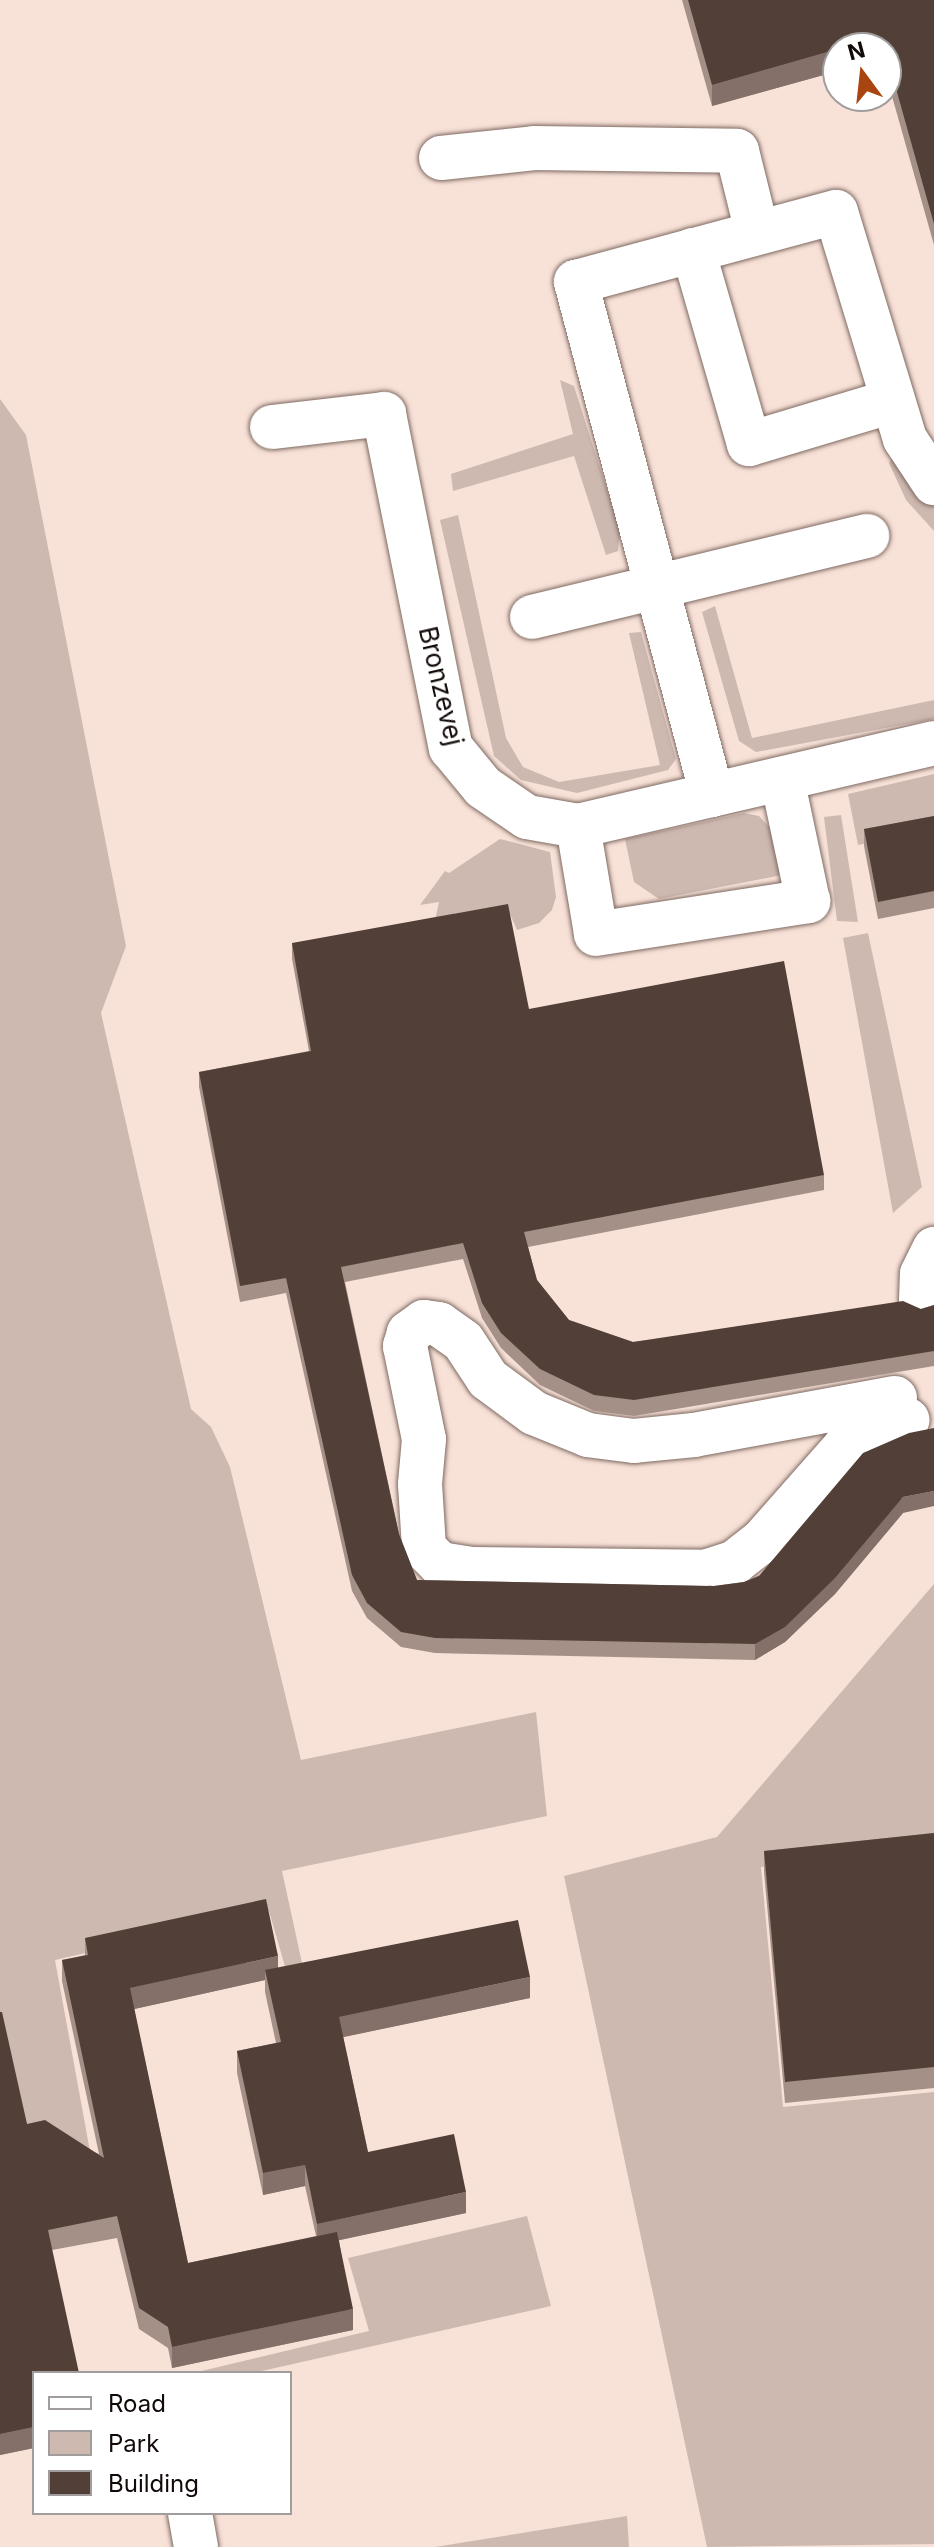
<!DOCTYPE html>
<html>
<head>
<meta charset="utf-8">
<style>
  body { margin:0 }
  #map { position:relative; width:934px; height:2547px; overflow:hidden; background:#f8e1d7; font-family:Inter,sans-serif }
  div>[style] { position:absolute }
  .green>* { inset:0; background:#ceb9b1 }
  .roads { filter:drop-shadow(0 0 2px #7e6a62) drop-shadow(0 0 2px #7e6a62) }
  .minor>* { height:44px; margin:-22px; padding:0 22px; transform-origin:22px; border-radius:22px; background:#fff }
  .wall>* { inset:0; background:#a59088 }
  .shaded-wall>* { inset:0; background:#847068 }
  .building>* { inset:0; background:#524038 }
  span { translate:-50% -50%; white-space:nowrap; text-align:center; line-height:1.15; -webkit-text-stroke:8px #fff; paint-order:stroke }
  .street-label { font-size:26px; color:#120a08 }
  .legend { position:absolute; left:32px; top:2371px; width:260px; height:144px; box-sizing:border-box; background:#fff; border:2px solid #a09d9c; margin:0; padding:10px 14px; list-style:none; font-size:24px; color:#120a08 }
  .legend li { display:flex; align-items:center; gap:16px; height:40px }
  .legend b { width:40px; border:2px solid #a09d9c }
  .north { position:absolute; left:822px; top:32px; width:80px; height:80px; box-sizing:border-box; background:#fff; border:2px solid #a09d9c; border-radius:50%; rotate:345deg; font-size:22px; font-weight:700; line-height:32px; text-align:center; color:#120a08 }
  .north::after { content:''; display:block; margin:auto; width:28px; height:36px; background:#a94511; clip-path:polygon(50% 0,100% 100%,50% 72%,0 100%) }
</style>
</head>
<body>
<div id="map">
  <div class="green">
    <i style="clip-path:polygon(560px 380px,574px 386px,620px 531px,618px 551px,606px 555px,574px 456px,453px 491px,451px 474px,573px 434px)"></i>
    <i style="clip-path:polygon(0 399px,26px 435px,126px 946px,101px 1013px,191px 1409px,211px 1427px,230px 1467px,301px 1760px,536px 1712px,547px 1816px,282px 1871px,304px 1972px,288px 1977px,269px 1911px,55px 1960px,96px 2184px,30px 2140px,0 2029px)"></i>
    <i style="clip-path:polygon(905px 439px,908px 470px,934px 506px,934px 531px,906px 500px,889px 463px)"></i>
    <i style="clip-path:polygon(458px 515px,506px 738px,523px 767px,559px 782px,660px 765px,629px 633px,641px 632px,676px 759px,668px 770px,577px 793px,521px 780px,494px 756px,440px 520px)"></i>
    <i style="clip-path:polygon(715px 606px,752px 738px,934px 700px,934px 719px,756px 752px,739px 741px,702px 612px)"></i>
    <i style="clip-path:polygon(934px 774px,934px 830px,858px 845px,848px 794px)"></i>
    <i style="clip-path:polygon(744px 813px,759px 816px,774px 832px,782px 875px,659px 899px,634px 882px,625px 839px)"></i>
    <i style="clip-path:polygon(841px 815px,858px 922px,837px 921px,824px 817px)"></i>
    <i style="clip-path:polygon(500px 839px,550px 852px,556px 897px,552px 910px,539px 923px,517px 930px,510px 914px,434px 925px,439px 902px,420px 905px,445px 871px,449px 873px)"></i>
    <i style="clip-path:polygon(868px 933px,922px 1187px,893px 1213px,843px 938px)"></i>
    <i style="clip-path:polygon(934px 1584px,934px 1848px,761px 1867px,783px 2107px,934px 2092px,934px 2544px,707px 2547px,564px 1876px,717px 1837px)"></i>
    <i style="clip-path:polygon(527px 2216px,551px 2306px,253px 2373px,193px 2373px,369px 2331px,348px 2258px)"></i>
    <i style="clip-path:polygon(627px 2516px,629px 2547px,435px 2547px)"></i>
  </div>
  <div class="roads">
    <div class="minor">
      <i style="left:441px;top:158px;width:94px;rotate:-6.1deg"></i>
      <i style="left:534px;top:148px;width:203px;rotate:0.8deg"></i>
      <i style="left:737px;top:151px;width:83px;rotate:76.1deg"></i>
      <i style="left:693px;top:250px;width:202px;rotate:73.9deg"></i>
      <i style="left:749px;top:444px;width:149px;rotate:-16.7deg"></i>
      <i style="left:272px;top:427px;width:113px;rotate:-6.6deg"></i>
      <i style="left:384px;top:414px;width:341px;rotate:78.7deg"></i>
      <i style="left:451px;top:748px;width:50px;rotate:50.6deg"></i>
      <i style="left:483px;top:787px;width:53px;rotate:34.3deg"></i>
      <i style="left:527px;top:817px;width:52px;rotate:10deg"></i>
      <i style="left:578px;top:826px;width:366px;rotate:-13.1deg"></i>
      <i style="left:532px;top:617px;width:345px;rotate:-13.6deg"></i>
      <i style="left:712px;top:795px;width:531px;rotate:-104.85deg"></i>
      <i style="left:576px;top:282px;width:269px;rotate:-15.1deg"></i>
      <i style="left:836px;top:212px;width:237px;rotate:73.1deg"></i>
      <i style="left:905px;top:439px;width:53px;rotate:56.6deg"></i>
      <i style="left:578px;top:826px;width:109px;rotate:80.5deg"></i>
      <i style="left:596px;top:934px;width:215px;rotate:-8.8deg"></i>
      <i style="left:808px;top:901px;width:125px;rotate:-102deg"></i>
      <i style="left:921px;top:1300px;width:26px;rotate:-88deg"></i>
      <i style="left:922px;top:1274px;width:28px;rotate:-64deg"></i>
      <i style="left:895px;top:1398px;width:204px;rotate:169.6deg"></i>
      <i style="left:694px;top:1435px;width:60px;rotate:174.3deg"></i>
      <i style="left:634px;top:1441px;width:46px;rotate:-172.6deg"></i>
      <i style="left:588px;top:1435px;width:58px;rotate:-157.8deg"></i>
      <i style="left:534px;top:1413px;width:57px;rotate:-143.5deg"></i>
      <i style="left:488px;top:1379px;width:45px;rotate:-123.3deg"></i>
      <i style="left:463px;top:1341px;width:29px;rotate:-145deg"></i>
      <i style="left:439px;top:1324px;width:15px;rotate:-172deg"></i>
      <i style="left:424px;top:1322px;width:19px;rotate:144deg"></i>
      <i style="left:409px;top:1333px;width:14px;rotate:107deg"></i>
      <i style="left:405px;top:1346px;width:95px;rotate:78.5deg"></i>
      <i style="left:424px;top:1439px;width:45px;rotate:95.1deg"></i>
      <i style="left:420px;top:1484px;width:64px;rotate:86.4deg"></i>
      <i style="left:424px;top:1548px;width:23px;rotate:45deg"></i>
      <i style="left:440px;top:1564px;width:32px;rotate:9deg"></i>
      <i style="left:472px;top:1569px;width:233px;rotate:0.7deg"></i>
      <i style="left:705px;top:1572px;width:32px;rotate:-18deg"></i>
      <i style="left:735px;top:1562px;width:34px;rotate:-38deg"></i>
      <i style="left:762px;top:1541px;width:124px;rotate:-48.6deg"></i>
      <i style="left:844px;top:1448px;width:34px;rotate:-15deg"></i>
      <i style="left:877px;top:1439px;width:36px;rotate:-32deg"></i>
      <i style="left:190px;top:2513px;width:35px;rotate:80deg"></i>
    </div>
  </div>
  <div class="wall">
    <i style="clip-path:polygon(682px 0,934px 0,934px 245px,886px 75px,886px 48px,838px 48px,838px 71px,712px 106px)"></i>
    <i style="clip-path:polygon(934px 816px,934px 908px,878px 919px,864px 846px,864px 829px)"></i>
    <i style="clip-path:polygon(292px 943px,529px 1009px,824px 1175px,824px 1190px,528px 1247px,537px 1280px,569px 1320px,633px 1342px,921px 1309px,934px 1305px,934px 1366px,634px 1416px,594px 1411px,540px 1385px,501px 1348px,482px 1318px,463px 1259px,345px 1282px,399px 1534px,417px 1580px,714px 1586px,744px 1582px,903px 1513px,835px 1594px,785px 1642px,755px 1660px,435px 1653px,401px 1647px,367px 1618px,352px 1591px,286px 1293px,240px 1302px,199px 1087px,199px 1072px,309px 1051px,292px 959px)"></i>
    <i style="clip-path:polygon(934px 1833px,934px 2088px,785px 2103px,764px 1872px,764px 1851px)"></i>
    <i style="clip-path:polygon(evenodd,85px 1938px,278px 1968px,530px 1998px,343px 2037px,368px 2152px,466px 2213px,339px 2240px,353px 2330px,172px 2368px,168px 2348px,139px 2329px,117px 2238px,52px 2250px,34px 2448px,0 2455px,0 2012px,27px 2124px,99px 2154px,62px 1981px,62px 1960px,85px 1955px,85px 1938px,265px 1980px,265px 1992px,276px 2043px,237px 2051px,237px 2073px,263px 2195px,305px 2186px,316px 2236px,188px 2263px,134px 2009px,265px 1980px)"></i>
  </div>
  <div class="shaded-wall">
    <i style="clip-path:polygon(881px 37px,881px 48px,843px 48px)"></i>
    <i style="clip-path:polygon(838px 49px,838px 71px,712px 106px,712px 85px)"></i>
    <i style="clip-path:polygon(934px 1491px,934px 1506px,903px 1513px,835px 1594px,785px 1642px,755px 1660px,755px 1644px,903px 1497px)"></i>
    <i style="clip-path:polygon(278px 1956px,278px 1977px,265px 1970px,265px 1980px,130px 2010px,130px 1988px)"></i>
    <i style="clip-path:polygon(530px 1977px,530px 1998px,339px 2038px,339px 2017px)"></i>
    <i style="clip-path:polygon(305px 2165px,305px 2186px,263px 2195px,263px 2173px)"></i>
    <i style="clip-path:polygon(466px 2192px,466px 2213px,317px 2245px,317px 2224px)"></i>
    <i style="clip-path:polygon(353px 2309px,353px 2330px,172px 2368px,172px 2347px)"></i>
    <i style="clip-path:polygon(34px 2427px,34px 2448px,0 2455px,0 2434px)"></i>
  </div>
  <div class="building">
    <i style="clip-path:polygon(688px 0,934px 0,934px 224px,886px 53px,886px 48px,884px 48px,881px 37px,843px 48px,838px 48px,838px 49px,712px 85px)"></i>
    <i style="clip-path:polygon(934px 816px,934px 891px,878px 902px,864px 829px)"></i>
    <i style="clip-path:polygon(508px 904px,529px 1009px,784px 961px,824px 1175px,524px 1232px,537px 1280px,569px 1320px,633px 1342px,903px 1301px,921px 1309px,934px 1305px,934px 1351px,634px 1400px,594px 1395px,540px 1369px,501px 1333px,482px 1303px,463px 1243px,341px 1267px,399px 1534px,417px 1580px,714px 1586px,744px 1582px,759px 1576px,863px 1453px,909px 1433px,934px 1428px,934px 1491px,903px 1497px,835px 1578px,785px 1627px,755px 1644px,435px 1638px,401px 1632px,367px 1603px,352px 1575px,286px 1278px,240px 1286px,199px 1072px,311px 1051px,292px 943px)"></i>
    <i style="clip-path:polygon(934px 1833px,934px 2067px,785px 2082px,764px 1851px)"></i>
    <i style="clip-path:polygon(266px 1899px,278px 1956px,130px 1988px,188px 2263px,337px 2232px,353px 2309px,172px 2347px,168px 2327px,139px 2308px,117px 2216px,48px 2230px,79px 2373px,34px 2373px,34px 2427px,0 2434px,0 2012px,2px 2012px,27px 2124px,45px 2120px,104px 2158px,62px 1960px,88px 1955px,85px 1938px)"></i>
    <i style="clip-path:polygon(518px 1920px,530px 1977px,339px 2017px,368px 2152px,454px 2134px,466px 2192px,317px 2224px,305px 2165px,263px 2173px,237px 2051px,281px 2042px,265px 1970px)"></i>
  </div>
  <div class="street-label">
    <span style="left:441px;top:686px;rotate:77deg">Bronzevej</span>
  </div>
  <ul class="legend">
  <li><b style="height:10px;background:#fff"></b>Road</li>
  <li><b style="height:22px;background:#ceb9b1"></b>Park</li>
  <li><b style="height:22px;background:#524038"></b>Building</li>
  </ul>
  <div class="north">N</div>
</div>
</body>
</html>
